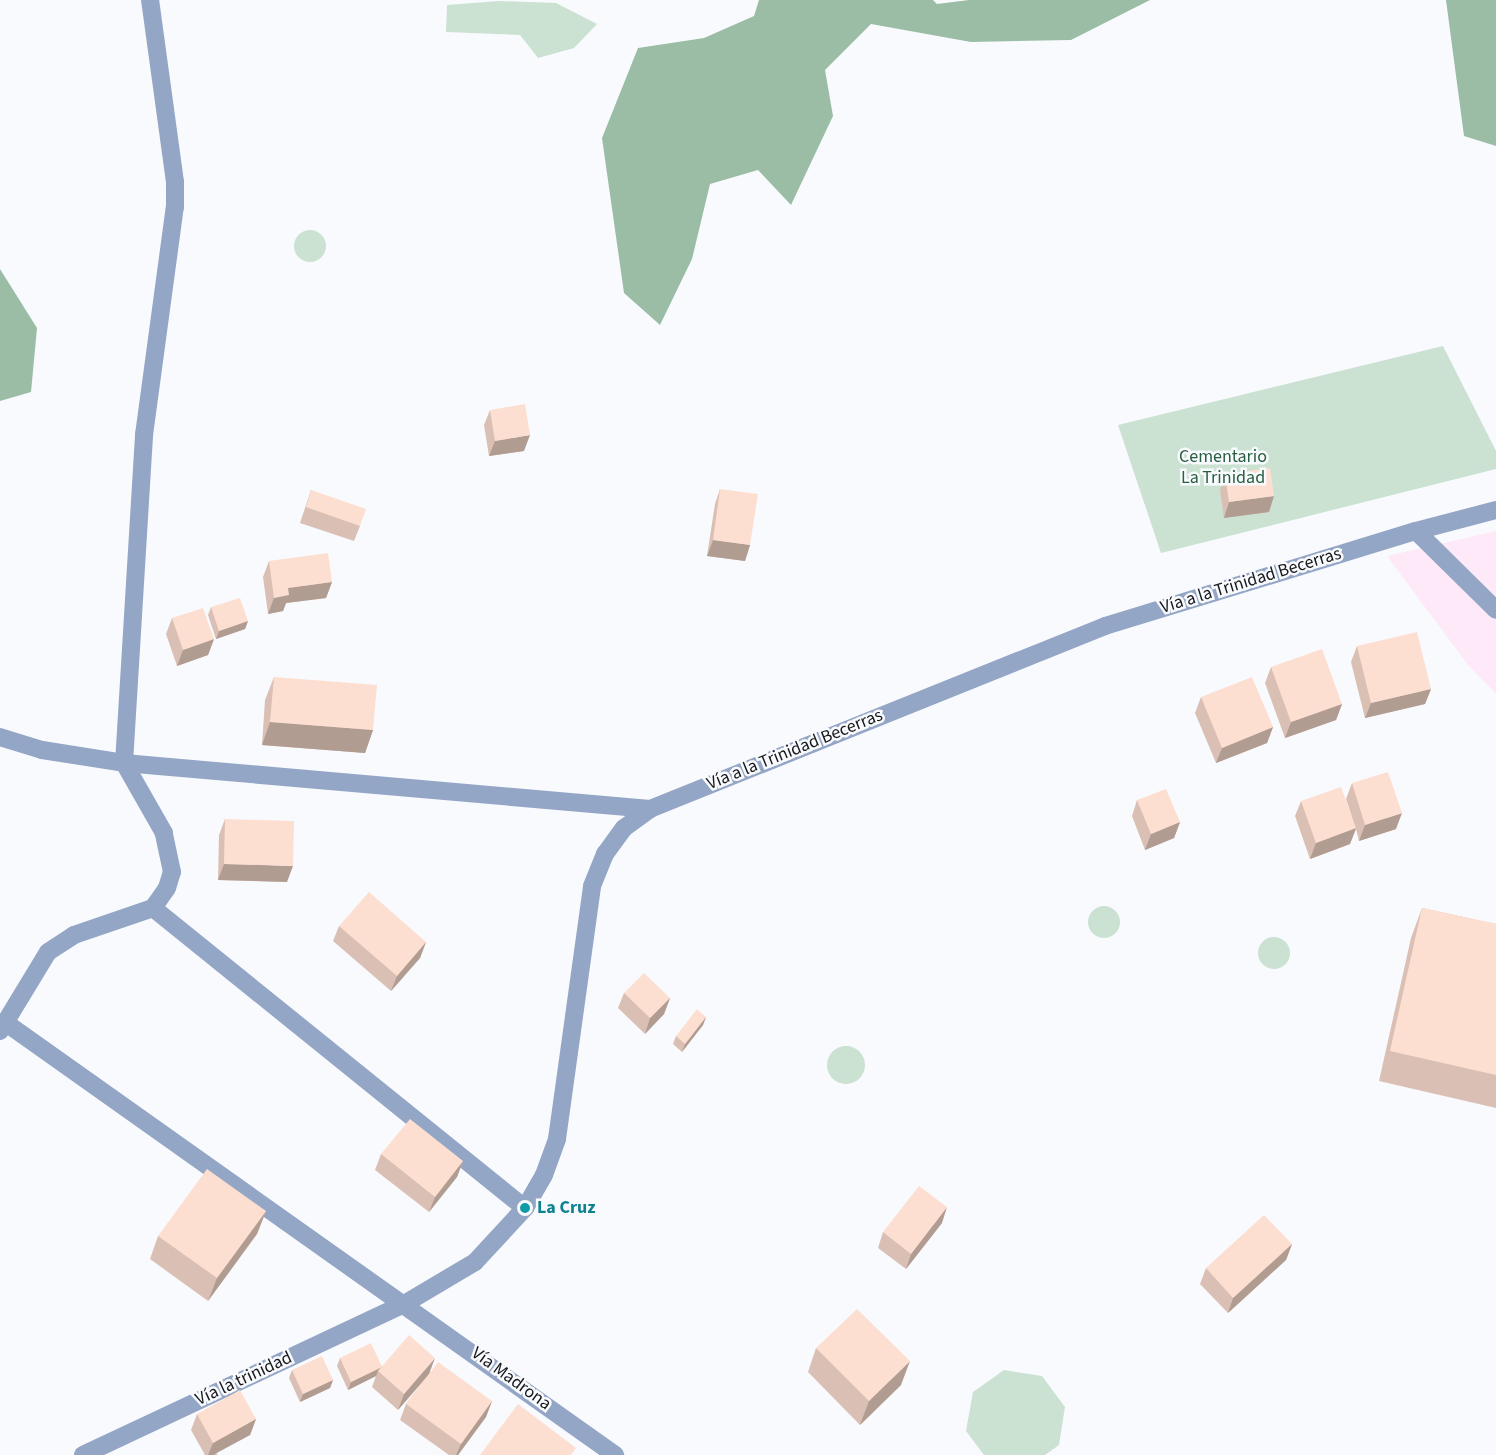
<!DOCTYPE html>
<html>
<head>
<meta charset="utf-8">
<style>
  body { margin:0 }
  #map { position:relative; width:1496px; height:1455px; overflow:hidden; background:#f9fafe; font-family:"Source Sans 3",sans-serif }
  div>[style] { position:absolute }
  .education>* { inset:0; background:#fee9f8 }
  .green>* { inset:0; background:#cbe1d2 }
  .round { border-radius:50% }
  .forest>* { inset:0; background:#9bbda6 }
  .minor>* { height:18px; margin:-9px; padding:0 9px; transform-origin:9px; border-radius:9px; background:#94a6c5 }
  .wall>* { inset:0; background:#dac0b4 }
  .shaded-wall>* { inset:0; background:#b19c92 }
  .building>* { inset:0; background:#fddfd1 }
  .dots>* { width:16px; height:16px; translate:-50% -50%; box-sizing:border-box; border:3px solid #f9fafe; border-radius:50% }
  span { translate:-50% -50%; white-space:nowrap; text-align:center; line-height:1.15; -webkit-text-stroke:5px #f9fafe; paint-order:stroke }
  .park-label { font-size:18px; color:#275e3e }
  .street-label { font-size:18px; color:#16181a }
  .culture-label { font-size:18px; color:#0d838f; font-weight:700 }
  .left { translate:0 -50%; text-align:left }
</style>
</head>
<body>
<div id="map">
  <div class="education">
    <i style="clip-path:polygon(1496px 531px,1496px 694px,1468px 665px,1387px 556px)"></i>
  </div>
  <div class="green">
    <i style="clip-path:polygon(499px 1px,556px 3px,597px 24px,574px 48px,538px 58px,520px 35px,446px 32px,447px 5px)"></i>
    <i class="round" style="left:294px;top:230px;width:32px;height:32px"></i>
    <i style="clip-path:polygon(1443px 346px,1496px 451px,1496px 469px,1161px 553px,1118px 425px)"></i>
    <i class="round" style="left:1088px;top:906px;width:32px;height:32px"></i>
    <i class="round" style="left:1258px;top:937px;width:32px;height:32px"></i>
    <i class="round" style="left:827px;top:1046px;width:38px;height:38px"></i>
    <i style="clip-path:polygon(1004px 1370px,1042px 1376px,1065px 1407px,1059px 1445px,1045px 1455px,984px 1455px,966px 1431px,973px 1392px)"></i>
  </div>
  <div class="forest">
    <i style="clip-path:polygon(759px 0,933px 0,937px 4px,969px 0,1150px 0,1071px 40px,971px 42px,871px 24px,825px 70px,833px 116px,791px 205px,758px 170px,710px 184px,692px 259px,660px 325px,624px 293px,602px 138px,638px 48px,704px 38px,754px 16px)"></i>
    <i style="clip-path:polygon(1446px 0,1496px 0,1496px 146px,1464px 136px)"></i>
    <i style="clip-path:polygon(0 269px,37px 328px,31px 392px,0 401px)"></i>
  </div>
  <div class="minor">
    <i style="left:1416px;top:531px;width:112px;rotate:44.6deg"></i>
    <i style="left:0;top:737px;width:44px;rotate:17.2deg"></i>
    <i style="left:42px;top:750px;width:83px;rotate:9deg"></i>
    <i style="left:124px;top:763px;width:528px;rotate:5deg"></i>
    <i style="left:153px;top:908px;width:478px;rotate:38.9deg"></i>
    <i style="left:6px;top:1023px;width:747px;rotate:35.35deg"></i>
    <i style="left:0;top:1031px;width:92px;rotate:-58.7deg"></i>
    <i style="left:48px;top:952px;width:31px;rotate:-33deg"></i>
    <i style="left:74px;top:935px;width:83px;rotate:-18.9deg"></i>
    <i style="left:153px;top:908px;width:24px;rotate:-55deg"></i>
    <i style="left:167px;top:888px;width:17px;rotate:-73deg"></i>
    <i style="left:172px;top:872px;width:40px;rotate:-102deg"></i>
    <i style="left:164px;top:833px;width:81px;rotate:-119.7deg"></i>
    <i style="left:124px;top:763px;width:329px;rotate:-86.5deg"></i>
    <i style="left:144px;top:435px;width:230px;rotate:-82.3deg"></i>
    <i style="left:175px;top:207px;width:25px;rotate:-90deg"></i>
    <i style="left:175px;top:182px;width:184px;rotate:-97.8deg"></i>
    <i style="left:83px;top:1455px;width:357px;rotate:-25.2deg"></i>
    <i style="left:406px;top:1303px;width:80px;rotate:-30.7deg"></i>
    <i style="left:475px;top:1262px;width:74px;rotate:-47.2deg"></i>
    <i style="left:525px;top:1208px;width:38px;rotate:-60deg"></i>
    <i style="left:544px;top:1175px;width:38px;rotate:-70deg"></i>
    <i style="left:557px;top:1139px;width:255px;rotate:-82.1deg"></i>
    <i style="left:592px;top:886px;width:35px;rotate:-68deg"></i>
    <i style="left:605px;top:854px;width:32px;rotate:-54deg"></i>
    <i style="left:624px;top:828px;width:32px;rotate:-36deg"></i>
    <i style="left:650px;top:809px;width:490px;rotate:-21.9deg"></i>
    <i style="left:1105px;top:626px;width:325px;rotate:-17deg"></i>
    <i style="left:1416px;top:531px;width:83px;rotate:-14.7deg"></i>
  </div>
  <div class="wall">
    <i style="clip-path:polygon(490px 410px,524px 451px,489px 456px,484px 425px)"></i>
    <i style="clip-path:polygon(1225px 474px,1269px 512px,1224px 518px,1220px 490px)"></i>
    <i style="clip-path:polygon(720px 489px,750px 545px,745px 561px,707px 556px,715px 504px)"></i>
    <i style="clip-path:polygon(311px 490px,360px 526px,354px 541px,300px 523px)"></i>
    <i style="clip-path:polygon(269px 561px,332px 582px,326px 598px,286px 603px,283px 611px,268px 614px,263px 577px)"></i>
    <i style="clip-path:polygon(211px 607px,248px 621px,245px 629px,216px 639px,208px 615px)"></i>
    <i style="clip-path:polygon(172px 618px,214px 639px,208px 655px,177px 666px,166px 634px)"></i>
    <i style="clip-path:polygon(1357px 646px,1431px 689px,1425px 704px,1365px 718px,1351px 662px)"></i>
    <i style="clip-path:polygon(1271px 667px,1342px 704px,1336px 720px,1285px 738px,1265px 683px)"></i>
    <i style="clip-path:polygon(274px 677px,373px 730px,365px 753px,262px 745px,265px 700px)"></i>
    <i style="clip-path:polygon(1201px 697px,1273px 727px,1267px 743px,1216px 763px,1195px 713px)"></i>
    <i style="clip-path:polygon(1352px 783px,1396px 829px,1359px 841px,1356px 829px,1350px 844px,1310px 859px,1295px 816px,1301px 801px,1352px 817px,1346px 799px)"></i>
    <i style="clip-path:polygon(1137px 800px,1180px 822px,1174px 838px,1145px 850px,1132px 816px)"></i>
    <i style="clip-path:polygon(225px 819px,287px 882px,218px 880px,219px 835px)"></i>
    <i style="clip-path:polygon(1422px 908px,1496px 924px,1496px 1108px,1379px 1081px,1411px 938px)"></i>
    <i style="clip-path:polygon(339px 926px,426px 942px,420px 958px,391px 991px,333px 941px)"></i>
    <i style="clip-path:polygon(624px 993px,670px 998px,664px 1014px,645px 1034px,618px 1008px)"></i>
    <i style="clip-path:polygon(706px 1017px,703px 1025px,682px 1052px,673px 1044px,676px 1036px)"></i>
    <i style="clip-path:polygon(381px 1154px,463px 1161px,457px 1177px,429px 1212px,375px 1170px)"></i>
    <i style="clip-path:polygon(266px 1211px,257px 1234px,208px 1301px,150px 1259px,158px 1236px)"></i>
    <i style="clip-path:polygon(942px 1223px,906px 1269px,878px 1248px,883px 1232px)"></i>
    <i style="clip-path:polygon(1292px 1244px,1286px 1260px,1228px 1313px,1200px 1284px,1206px 1268px)"></i>
    <i style="clip-path:polygon(816px 1348px,901px 1385px,860px 1425px,808px 1372px)"></i>
    <i style="clip-path:polygon(340px 1358px,382px 1366px,430px 1372px,492px 1401px,486px 1417px,458px 1455px,449px 1455px,400px 1420px,406px 1404px,426px 1378px,398px 1410px,372px 1387px,376px 1376px,348px 1390px,337px 1366px)"></i>
    <i style="clip-path:polygon(292px 1370px,333px 1380px,330px 1388px,300px 1402px,289px 1378px)"></i>
    <i style="clip-path:polygon(197px 1414px,256px 1419px,250px 1435px,216px 1453px,218px 1455px,205px 1455px,191px 1430px)"></i>
  </div>
  <div class="shaded-wall">
    <i style="clip-path:polygon(530px 435px,524px 451px,489px 456px,495px 441px)"></i>
    <i style="clip-path:polygon(1274px 496px,1269px 512px,1224px 518px,1229px 502px)"></i>
    <i style="clip-path:polygon(713px 540px,750px 545px,745px 561px,707px 556px)"></i>
    <i style="clip-path:polygon(332px 582px,326px 598px,286px 603px,283px 611px,268px 614px,274px 598px,288px 588px)"></i>
    <i style="clip-path:polygon(248px 621px,245px 629px,216px 639px,219px 631px)"></i>
    <i style="clip-path:polygon(214px 639px,208px 655px,177px 666px,183px 650px)"></i>
    <i style="clip-path:polygon(1431px 689px,1425px 704px,1365px 718px,1371px 703px)"></i>
    <i style="clip-path:polygon(1342px 704px,1336px 720px,1285px 738px,1291px 722px)"></i>
    <i style="clip-path:polygon(270px 722px,373px 730px,365px 753px,262px 745px)"></i>
    <i style="clip-path:polygon(1273px 727px,1267px 743px,1216px 763px,1222px 748px)"></i>
    <i style="clip-path:polygon(1402px 813px,1396px 829px,1359px 841px,1365px 825px)"></i>
    <i style="clip-path:polygon(1180px 822px,1174px 838px,1145px 850px,1151px 834px)"></i>
    <i style="clip-path:polygon(1356px 828px,1350px 844px,1310px 859px,1316px 843px)"></i>
    <i style="clip-path:polygon(224px 864px,293px 866px,287px 882px,218px 880px)"></i>
    <i style="clip-path:polygon(426px 942px,420px 958px,391px 991px,397px 976px)"></i>
    <i style="clip-path:polygon(670px 998px,664px 1014px,645px 1034px,650px 1018px)"></i>
    <i style="clip-path:polygon(706px 1017px,703px 1025px,682px 1052px,685px 1044px)"></i>
    <i style="clip-path:polygon(463px 1161px,457px 1177px,429px 1212px,435px 1197px)"></i>
    <i style="clip-path:polygon(947px 1207px,942px 1223px,906px 1269px,911px 1254px)"></i>
    <i style="clip-path:polygon(266px 1211px,257px 1234px,208px 1301px,217px 1278px)"></i>
    <i style="clip-path:polygon(1292px 1244px,1286px 1260px,1228px 1313px,1233px 1298px)"></i>
    <i style="clip-path:polygon(435px 1358px,429px 1374px,398px 1410px,404px 1394px)"></i>
    <i style="clip-path:polygon(910px 1361px,901px 1385px,860px 1425px,869px 1401px)"></i>
    <i style="clip-path:polygon(382px 1367px,378px 1371px,376px 1376px,348px 1390px,351px 1382px)"></i>
    <i style="clip-path:polygon(333px 1380px,330px 1388px,300px 1402px,303px 1394px)"></i>
    <i style="clip-path:polygon(492px 1401px,486px 1417px,458px 1455px,456px 1455px,461px 1444px)"></i>
    <i style="clip-path:polygon(256px 1419px,250px 1435px,213px 1455px,208px 1455px,213px 1443px)"></i>
  </div>
  <div class="building">
    <i style="clip-path:polygon(525px 404px,530px 435px,495px 441px,490px 410px)"></i>
    <i style="clip-path:polygon(1270px 468px,1274px 496px,1229px 502px,1225px 474px)"></i>
    <i style="clip-path:polygon(720px 489px,758px 494px,750px 545px,713px 540px)"></i>
    <i style="clip-path:polygon(311px 490px,366px 509px,360px 526px,306px 507px)"></i>
    <i style="clip-path:polygon(328px 553px,332px 582px,288px 588px,289px 595px,274px 598px,269px 561px)"></i>
    <i style="clip-path:polygon(240px 598px,248px 621px,219px 631px,211px 607px)"></i>
    <i style="clip-path:polygon(203px 608px,214px 639px,183px 650px,172px 618px)"></i>
    <i style="clip-path:polygon(1417px 632px,1431px 689px,1371px 703px,1357px 646px)"></i>
    <i style="clip-path:polygon(1322px 649px,1342px 704px,1291px 722px,1271px 667px)"></i>
    <i style="clip-path:polygon(274px 677px,377px 685px,373px 730px,270px 722px)"></i>
    <i style="clip-path:polygon(1252px 677px,1273px 727px,1222px 748px,1201px 697px)"></i>
    <i style="clip-path:polygon(1388px 772px,1402px 813px,1365px 825px,1352px 783px)"></i>
    <i style="clip-path:polygon(1341px 787px,1356px 828px,1316px 843px,1301px 801px)"></i>
    <i style="clip-path:polygon(1166px 789px,1180px 822px,1151px 834px,1137px 800px)"></i>
    <i style="clip-path:polygon(225px 819px,294px 821px,293px 866px,224px 864px)"></i>
    <i style="clip-path:polygon(369px 892px,426px 942px,397px 976px,339px 926px)"></i>
    <i style="clip-path:polygon(1422px 908px,1496px 924px,1496px 1075px,1390px 1051px)"></i>
    <i style="clip-path:polygon(644px 973px,670px 998px,650px 1018px,624px 993px)"></i>
    <i style="clip-path:polygon(697px 1009px,706px 1017px,685px 1044px,676px 1036px)"></i>
    <i style="clip-path:polygon(410px 1119px,463px 1161px,435px 1197px,381px 1154px)"></i>
    <i style="clip-path:polygon(207px 1169px,266px 1211px,217px 1278px,158px 1236px)"></i>
    <i style="clip-path:polygon(919px 1186px,947px 1207px,911px 1254px,883px 1232px)"></i>
    <i style="clip-path:polygon(1264px 1215px,1292px 1244px,1233px 1298px,1206px 1268px)"></i>
    <i style="clip-path:polygon(857px 1309px,910px 1361px,869px 1401px,816px 1348px)"></i>
    <i style="clip-path:polygon(409px 1335px,435px 1358px,404px 1394px,378px 1371px)"></i>
    <i style="clip-path:polygon(371px 1343px,382px 1367px,351px 1382px,340px 1358px)"></i>
    <i style="clip-path:polygon(322px 1356px,333px 1380px,303px 1394px,292px 1370px)"></i>
    <i style="clip-path:polygon(438px 1362px,492px 1401px,461px 1444px,406px 1404px)"></i>
    <i style="clip-path:polygon(240px 1390px,256px 1419px,213px 1443px,197px 1414px)"></i>
    <i style="clip-path:polygon(518px 1404px,576px 1448px,571px 1455px,480px 1455px)"></i>
  </div>
  <div class="dots">
    <i style="left:525px;top:1208px;background:#0f9aa8"></i>
  </div>
  <div class="park-label">
    <span style="left:1223px;top:468px">Cementario<br>La Trinidad</span>
  </div>
  <div class="street-label">
    <span style="left:1251px;top:581px;rotate:-17deg">Vía a la Trinidad Becerras</span>
    <span style="left:795px;top:750px;rotate:-22deg">Vía a la Trinidad Becerras</span>
    <span style="left:244px;top:1379px;rotate:-25deg">Vía la trinidad</span>
    <span style="left:511px;top:1379px;rotate:36deg">Vía Madrona</span>
  </div>
  <div class="culture-label">
    <span class="left" style="left:537px;top:1208px">La Cruz</span>
  </div>
</div>
</body>
</html>
